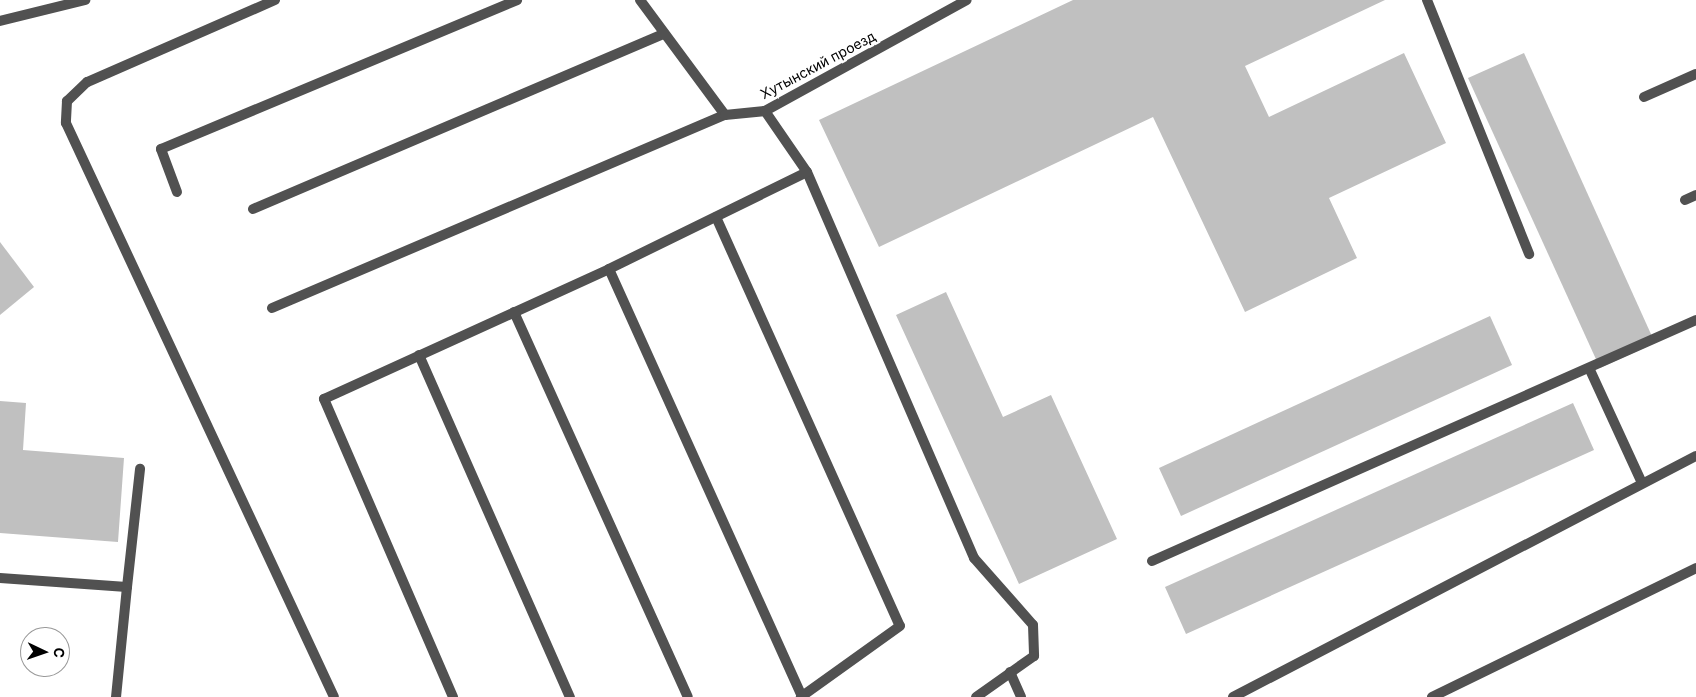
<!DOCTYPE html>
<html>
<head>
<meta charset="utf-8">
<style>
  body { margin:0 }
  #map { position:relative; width:1696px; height:697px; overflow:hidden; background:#fff; font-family:Inter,sans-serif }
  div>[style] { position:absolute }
  .building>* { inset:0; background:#c0c0c0 }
  .service>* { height:10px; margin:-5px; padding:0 5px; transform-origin:5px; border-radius:5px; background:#515151 }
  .minor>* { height:10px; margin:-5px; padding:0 5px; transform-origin:5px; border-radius:5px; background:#515151 }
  span { translate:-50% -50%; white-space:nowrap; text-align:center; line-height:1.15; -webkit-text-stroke:4.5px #fff; paint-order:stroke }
  .street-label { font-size:14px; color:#000 }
  .north { position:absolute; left:20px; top:627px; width:50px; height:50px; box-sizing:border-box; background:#fff; border:1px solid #999; border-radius:50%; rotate:93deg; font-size:14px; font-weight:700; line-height:20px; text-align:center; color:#000 }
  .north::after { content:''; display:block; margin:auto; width:18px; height:22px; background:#000; clip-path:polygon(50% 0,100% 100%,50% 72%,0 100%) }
</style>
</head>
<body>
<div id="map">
  <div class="building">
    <i style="clip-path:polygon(1073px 0,1385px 0,1245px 66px,1269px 117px,1404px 53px,1446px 143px,1329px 198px,1357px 258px,1245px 312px,1153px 117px,879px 247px,819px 120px)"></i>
    <i style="clip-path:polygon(1524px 53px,1655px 343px,1600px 368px,1468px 78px)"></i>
    <i style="clip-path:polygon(0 242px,34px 287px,0 315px)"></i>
    <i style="clip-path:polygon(946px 292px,1003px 417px,1051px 395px,1117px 539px,1019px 584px,896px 315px)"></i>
    <i style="clip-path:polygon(1490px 316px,1512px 365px,1181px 516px,1159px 468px)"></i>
    <i style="clip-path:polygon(0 401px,26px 403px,23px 450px,124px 458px,118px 542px,0 533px)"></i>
    <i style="clip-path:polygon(1573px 403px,1594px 450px,1186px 634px,1165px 587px)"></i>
  </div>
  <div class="service">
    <i style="left:275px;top:0;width:205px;rotate:156.4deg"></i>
    <i style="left:87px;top:82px;width:28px;rotate:136deg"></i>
    <i style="left:67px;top:101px;width:22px;rotate:93deg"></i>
    <i style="left:66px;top:123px;width:633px;rotate:64.97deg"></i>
    <i style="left:1427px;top:0;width:274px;rotate:68.1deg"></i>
    <i style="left:0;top:21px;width:88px;rotate:-13.9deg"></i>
    <i style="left:1644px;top:97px;width:57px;rotate:-23.9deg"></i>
    <i style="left:765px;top:111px;width:74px;rotate:55.5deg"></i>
    <i style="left:807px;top:172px;width:421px;rotate:66.6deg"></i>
    <i style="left:974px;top:558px;width:89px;rotate:48.6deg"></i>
    <i style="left:1033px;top:625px;width:31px;rotate:88deg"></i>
    <i style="left:1034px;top:656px;width:71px;rotate:144.7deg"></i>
    <i style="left:177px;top:192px;width:46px;rotate:-110.4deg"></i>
    <i style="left:161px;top:149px;width:386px;rotate:-22.7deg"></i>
    <i style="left:1685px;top:200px;width:12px;rotate:-24deg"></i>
    <i style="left:253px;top:209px;width:447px;rotate:-23.1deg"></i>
    <i style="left:716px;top:217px;width:448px;rotate:65.8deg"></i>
    <i style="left:900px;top:626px;width:122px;rotate:144.4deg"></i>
    <i style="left:609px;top:269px;width:469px;rotate:65.7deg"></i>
    <i style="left:272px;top:308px;width:492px;rotate:-23.1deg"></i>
    <i style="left:514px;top:312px;width:422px;rotate:65.7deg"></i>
    <i style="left:419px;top:355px;width:374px;rotate:66.2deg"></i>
    <i style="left:1590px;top:370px;width:124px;rotate:65.3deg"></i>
    <i style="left:1152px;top:561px;width:595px;rotate:-23.89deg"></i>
    <i style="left:0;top:578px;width:127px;rotate:4.1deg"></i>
    <i style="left:127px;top:587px;width:111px;rotate:95.7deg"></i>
    <i style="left:127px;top:587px;width:119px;rotate:-83.7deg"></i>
    <i style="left:1010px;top:672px;width:27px;rotate:66deg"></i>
    <i style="left:453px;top:697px;width:325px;rotate:-113.4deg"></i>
    <i style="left:324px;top:399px;width:313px;rotate:-24.5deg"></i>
    <i style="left:609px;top:269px;width:220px;rotate:-26.1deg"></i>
    <i style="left:1233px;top:697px;width:522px;rotate:-27.5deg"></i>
    <i style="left:1432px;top:697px;width:294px;rotate:-26deg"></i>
  </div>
  <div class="minor">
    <i style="left:640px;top:0;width:143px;rotate:53.5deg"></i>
    <i style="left:725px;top:115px;width:40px;rotate:-5.7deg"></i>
    <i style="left:765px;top:111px;width:230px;rotate:-28.8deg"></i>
  </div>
  <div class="street-label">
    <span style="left:818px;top:65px;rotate:-28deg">Хутынский проезд</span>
  </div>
  <div class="north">С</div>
</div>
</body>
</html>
